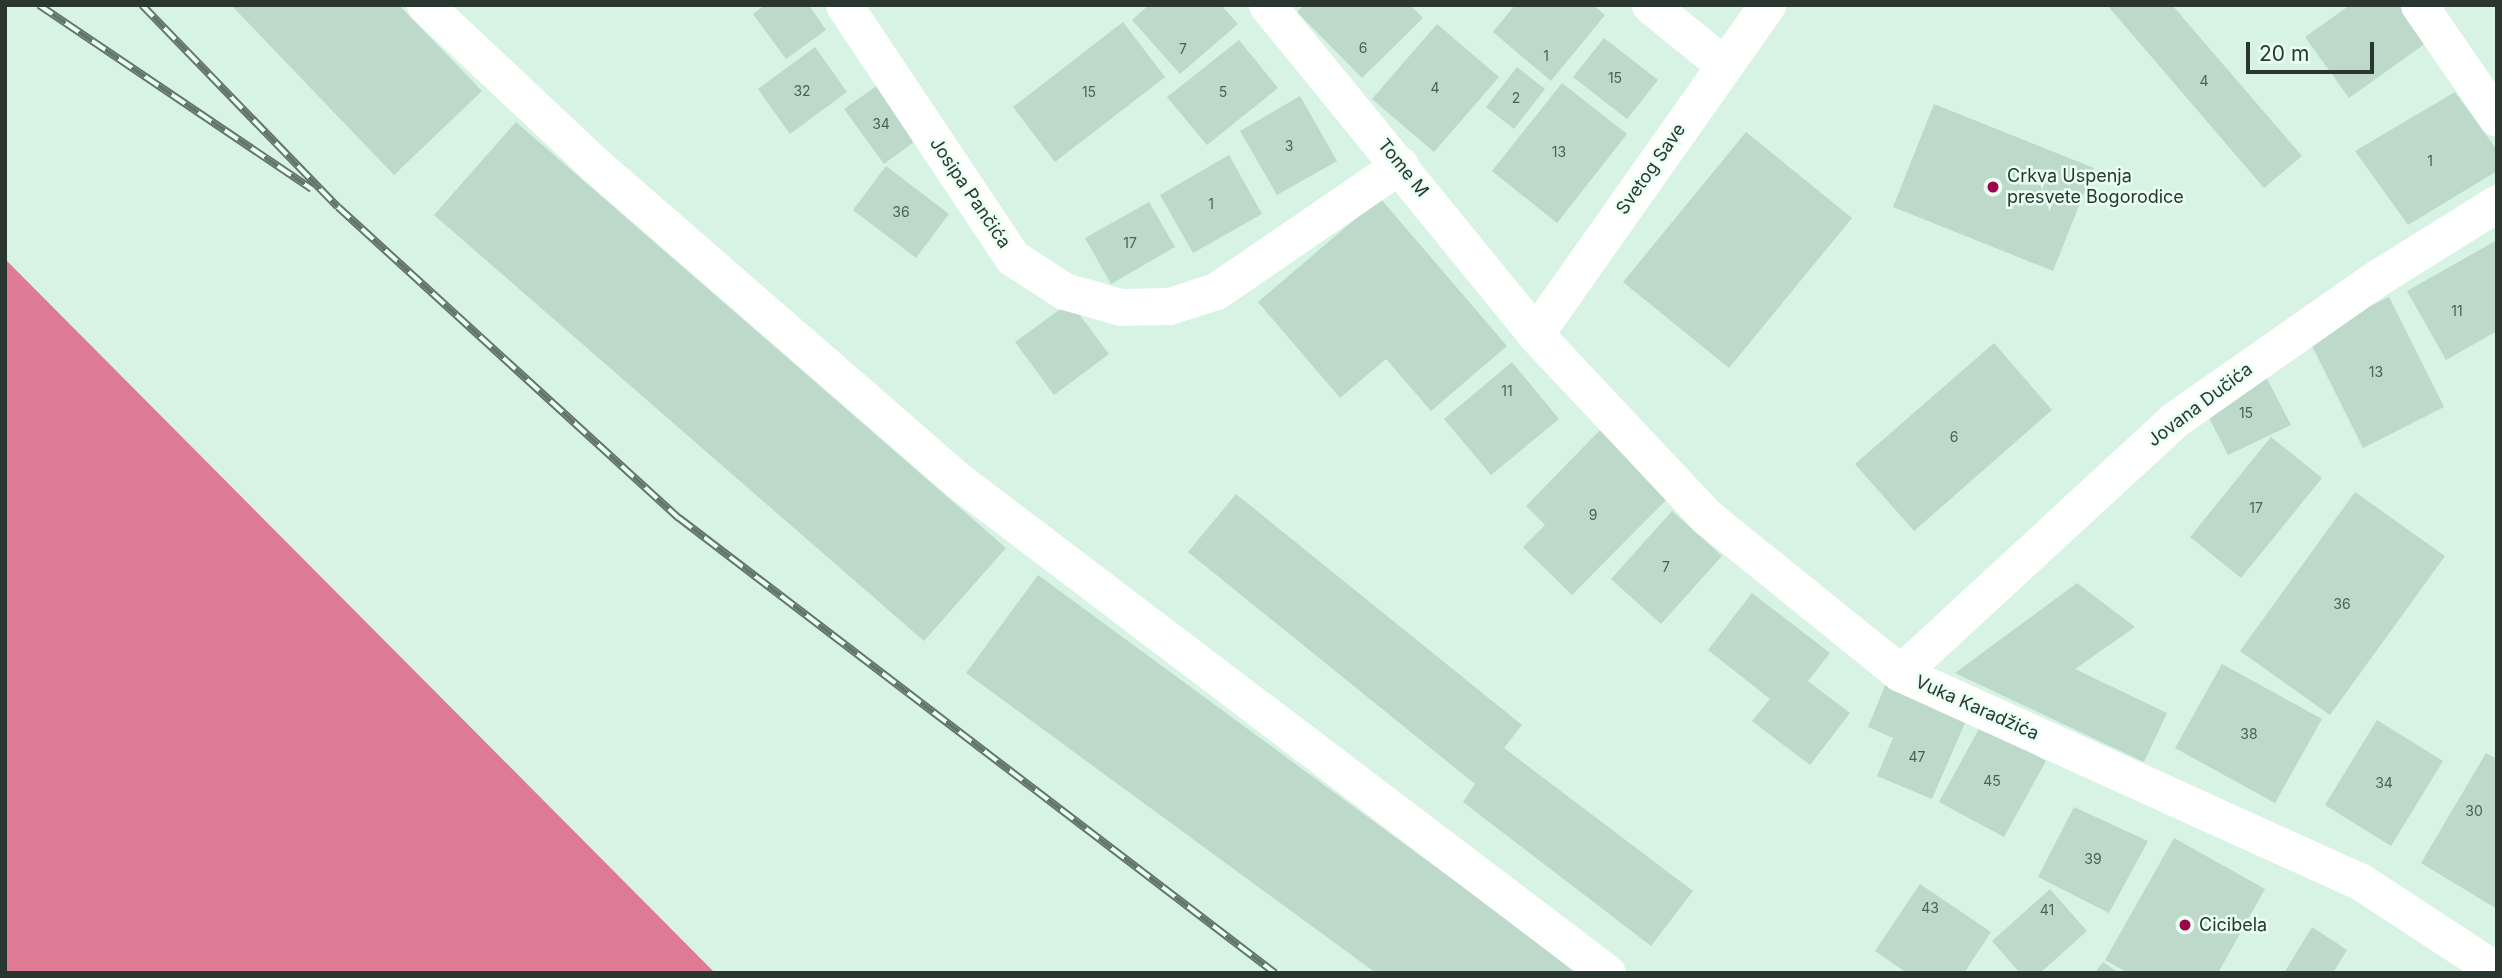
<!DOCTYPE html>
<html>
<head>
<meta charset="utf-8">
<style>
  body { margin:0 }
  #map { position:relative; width:2502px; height:978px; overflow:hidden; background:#d6f3e3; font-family:Inter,sans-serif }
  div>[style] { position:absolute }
  .water>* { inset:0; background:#de7a93 }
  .building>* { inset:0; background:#bdd9ca }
  .street>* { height:37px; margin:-18.5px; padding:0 18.5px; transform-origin:18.5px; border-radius:18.5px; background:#fff }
  .rail>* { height:8px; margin-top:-4px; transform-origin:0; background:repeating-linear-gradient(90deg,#e8fff2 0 16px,#63756c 0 32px); box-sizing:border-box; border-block:2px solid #63756c }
  .dots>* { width:19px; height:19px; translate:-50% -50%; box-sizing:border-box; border:4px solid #e8fff2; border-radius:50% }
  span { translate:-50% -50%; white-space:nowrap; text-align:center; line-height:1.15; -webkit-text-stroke:5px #e8fff2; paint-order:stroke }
  .number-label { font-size:14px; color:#4f5f56 }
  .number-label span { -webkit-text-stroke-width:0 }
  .street-label { font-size:18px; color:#2a3630 }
  .poi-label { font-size:18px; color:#2a3630 }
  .left { translate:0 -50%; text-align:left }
  .frame { position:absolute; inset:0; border:7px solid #2a3630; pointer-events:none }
  .scale { position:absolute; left:2246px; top:42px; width:128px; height:32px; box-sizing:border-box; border:4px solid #2a3630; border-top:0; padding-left:9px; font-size:21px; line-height:24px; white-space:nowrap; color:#2a3630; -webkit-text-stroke:5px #e8fff2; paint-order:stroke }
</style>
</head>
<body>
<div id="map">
  <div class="water">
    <i style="clip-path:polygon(5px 259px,711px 969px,715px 973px,5px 973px)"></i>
  </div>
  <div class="building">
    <i style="clip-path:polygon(231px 5px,399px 5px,482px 91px,394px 175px)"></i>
    <i style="clip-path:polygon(765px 5px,809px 5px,826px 30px,786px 59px,753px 14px)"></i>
    <i style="clip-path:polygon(1149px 5px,1221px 5px,1238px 24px,1180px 74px,1132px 20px)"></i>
    <i style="clip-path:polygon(1304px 5px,1410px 5px,1423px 18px,1362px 78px,1297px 12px)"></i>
    <i style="clip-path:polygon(1515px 5px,1593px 5px,1605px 15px,1551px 81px,1493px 32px)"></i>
    <i style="clip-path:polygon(2107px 5px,2172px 5px,2302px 156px,2264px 188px)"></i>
    <i style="clip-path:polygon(2350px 5px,2399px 5px,2426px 43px,2349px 98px,2305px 37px)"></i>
    <i style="clip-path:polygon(1123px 22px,1165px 77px,1055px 162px,1013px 107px)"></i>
    <i style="clip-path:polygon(1437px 24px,1499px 77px,1434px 152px,1372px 99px)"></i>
    <i style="clip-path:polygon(1604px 38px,1658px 80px,1627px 119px,1573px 77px)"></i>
    <i style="clip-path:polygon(1239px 40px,1278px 88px,1207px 145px,1167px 97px)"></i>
    <i style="clip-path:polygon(815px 47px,847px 92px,790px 134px,758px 89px)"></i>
    <i style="clip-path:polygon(1517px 67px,1545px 89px,1514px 129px,1486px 107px)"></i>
    <i style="clip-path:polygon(1562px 83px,1627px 134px,1557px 223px,1492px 171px)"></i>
    <i style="clip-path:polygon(878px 85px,918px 139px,884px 164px,844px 109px)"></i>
    <i style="clip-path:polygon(2455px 92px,2497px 150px,2497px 171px,2408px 225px,2355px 151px)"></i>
    <i style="clip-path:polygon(1300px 96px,1337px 161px,1277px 195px,1240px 131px)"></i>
    <i style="clip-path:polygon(1934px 104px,2094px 168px,2053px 271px,1893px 207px)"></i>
    <i style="clip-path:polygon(516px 122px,1006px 548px,924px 641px,434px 215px)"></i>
    <i style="clip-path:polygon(1746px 132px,1852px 218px,1729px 368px,1623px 282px)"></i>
    <i style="clip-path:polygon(1229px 155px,1262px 214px,1193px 253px,1160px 195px)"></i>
    <i style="clip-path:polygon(886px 166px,949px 214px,916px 258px,853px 210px)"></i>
    <i style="clip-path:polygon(1380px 198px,1507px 346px,1431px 411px,1386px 359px,1340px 398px,1258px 302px)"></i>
    <i style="clip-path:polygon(1149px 202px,1175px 247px,1111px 284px,1085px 238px)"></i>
    <i style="clip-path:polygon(2497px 240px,2497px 331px,2446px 360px,2407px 291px)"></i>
    <i style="clip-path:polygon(2389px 297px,2444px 407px,2363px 448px,2307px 336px)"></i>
    <i style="clip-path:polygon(1070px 302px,1109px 354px,1054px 395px,1015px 342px)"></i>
    <i style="clip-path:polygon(1994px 343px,2052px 410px,1914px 531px,1855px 464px)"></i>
    <i style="clip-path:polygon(1512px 362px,1559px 419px,1491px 475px,1444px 419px)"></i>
    <i style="clip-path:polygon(2263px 371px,2291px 425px,2228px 455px,2201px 402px)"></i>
    <i style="clip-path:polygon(1600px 430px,1669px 497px,1572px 595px,1523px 547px,1545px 525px,1526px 506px)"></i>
    <i style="clip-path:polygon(2271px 437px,2322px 478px,2241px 578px,2190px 537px)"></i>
    <i style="clip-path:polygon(2355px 492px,2445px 556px,2330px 715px,2240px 651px)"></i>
    <i style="clip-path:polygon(1236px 494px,1522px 725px,1504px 748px,1693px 891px,1651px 946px,1463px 802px,1475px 784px,1188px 552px)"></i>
    <i style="clip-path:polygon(1672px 511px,1722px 556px,1661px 624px,1611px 579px)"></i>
    <i style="clip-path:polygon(1038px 575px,1580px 973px,1376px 973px,966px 673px)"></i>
    <i style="clip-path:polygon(2077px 583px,2135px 627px,2075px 669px,2167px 713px,2144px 762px,1955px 673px)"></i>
    <i style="clip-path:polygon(1752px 593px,1830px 653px,1808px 681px,1850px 713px,1810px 765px,1752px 721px,1770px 699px,1708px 650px)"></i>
    <i style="clip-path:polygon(2222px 664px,2322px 719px,2275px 803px,2175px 748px)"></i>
    <i style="clip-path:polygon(1887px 681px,1968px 716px,1932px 799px,1877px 776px,1893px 738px,1868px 727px)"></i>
    <i style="clip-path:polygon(2377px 720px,2443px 761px,2391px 846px,2325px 805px)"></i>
    <i style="clip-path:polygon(1981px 725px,2046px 761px,2004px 837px,1939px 802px)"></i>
    <i style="clip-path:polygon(2486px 753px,2497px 759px,2497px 909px,2421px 863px)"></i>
    <i style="clip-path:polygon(2074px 807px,2148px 841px,2109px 913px,2038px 877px)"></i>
    <i style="clip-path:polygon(2174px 838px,2265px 889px,2218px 973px,2128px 973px,2105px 960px)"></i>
    <i style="clip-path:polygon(1920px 884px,1991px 932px,1964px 973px,1907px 973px,1875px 951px)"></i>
    <i style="clip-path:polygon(2050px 889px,2087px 931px,2040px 973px,2020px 973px,1992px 941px)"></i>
    <i style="clip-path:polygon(2312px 927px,2347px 950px,2333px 973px,2284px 973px)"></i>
    <i style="clip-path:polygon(2103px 962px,2119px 973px,2095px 973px)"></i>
  </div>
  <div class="street">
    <i style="left:425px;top:5px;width:231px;rotate:43.2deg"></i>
    <i style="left:593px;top:163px;width:486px;rotate:41deg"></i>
    <i style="left:960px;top:482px;width:812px;rotate:37.19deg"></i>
    <i style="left:844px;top:5px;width:304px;rotate:56.3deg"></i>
    <i style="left:1013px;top:258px;width:61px;rotate:32.9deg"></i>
    <i style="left:1064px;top:291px;width:59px;rotate:15.7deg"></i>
    <i style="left:1121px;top:307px;width:48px;rotate:-1.2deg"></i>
    <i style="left:1169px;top:306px;width:49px;rotate:-17.7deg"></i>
    <i style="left:1216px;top:291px;width:223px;rotate:-34.4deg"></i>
    <i style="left:1267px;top:5px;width:424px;rotate:50.8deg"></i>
    <i style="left:1535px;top:334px;width:251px;rotate:46.8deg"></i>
    <i style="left:1707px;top:517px;width:248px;rotate:38.9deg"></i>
    <i style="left:1900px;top:673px;width:506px;rotate:24.39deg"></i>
    <i style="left:2361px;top:882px;width:163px;rotate:33.2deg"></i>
    <i style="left:1650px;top:5px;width:95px;rotate:39deg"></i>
    <i style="left:2419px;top:5px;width:137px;rotate:55.4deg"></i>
    <i style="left:1535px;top:334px;width:403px;rotate:-54.8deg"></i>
    <i style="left:1900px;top:673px;width:373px;rotate:-42.7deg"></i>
    <i style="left:2174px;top:420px;width:244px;rotate:-35deg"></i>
    <i style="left:2374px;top:280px;width:145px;rotate:-32deg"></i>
  </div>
  <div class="rail">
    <i style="left:39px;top:5px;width:329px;rotate:34deg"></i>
    <i style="left:142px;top:5px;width:281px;rotate:45.9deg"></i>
    <i style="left:338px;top:207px;width:462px;rotate:42.4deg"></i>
    <i style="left:679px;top:518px;width:750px;rotate:37.36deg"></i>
  </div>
  <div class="dots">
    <i style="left:1993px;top:187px;background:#9f0348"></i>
    <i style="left:2185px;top:925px;background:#9f0348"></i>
  </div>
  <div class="number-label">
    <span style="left:1363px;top:48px">6</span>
    <span style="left:1183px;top:49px">7</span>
    <span style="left:1546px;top:56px">1</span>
    <span style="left:1615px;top:78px">15</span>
    <span style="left:2204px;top:81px">4</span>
    <span style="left:1435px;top:88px">4</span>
    <span style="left:802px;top:91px">32</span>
    <span style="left:1089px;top:92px">15</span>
    <span style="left:1223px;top:92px">5</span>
    <span style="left:1516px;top:98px">2</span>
    <span style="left:881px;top:124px">34</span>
    <span style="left:1289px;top:146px">3</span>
    <span style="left:1559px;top:152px">13</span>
    <span style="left:2430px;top:161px">1</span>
    <span style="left:1211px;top:204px">1</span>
    <span style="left:901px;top:212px">36</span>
    <span style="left:1130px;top:243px">17</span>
    <span style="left:2457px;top:311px">11</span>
    <span style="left:2376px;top:372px">13</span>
    <span style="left:1507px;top:391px">11</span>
    <span style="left:2246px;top:413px">15</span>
    <span style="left:1954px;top:437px">6</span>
    <span style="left:2256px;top:508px">17</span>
    <span style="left:1593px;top:515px">9</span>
    <span style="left:1666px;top:567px">7</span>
    <span style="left:2342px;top:604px">36</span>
    <span style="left:2249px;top:734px">38</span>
    <span style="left:1917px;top:757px">47</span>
    <span style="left:1992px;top:781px">45</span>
    <span style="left:2384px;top:783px">34</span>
    <span style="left:2474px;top:811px">30</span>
    <span style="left:2093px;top:859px">39</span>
    <span style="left:1930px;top:908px">43</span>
    <span style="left:2047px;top:910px">41</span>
  </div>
  <div class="street-label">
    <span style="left:1403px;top:168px;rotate:51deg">Tome M</span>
    <span style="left:1651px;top:169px;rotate:-55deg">Svetog Save</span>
    <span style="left:970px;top:193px;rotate:56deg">Josipa Pančića</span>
    <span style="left:2200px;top:405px;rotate:-37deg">Jovana Dučića</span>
    <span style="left:1977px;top:708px;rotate:24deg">Vuka Karadžića</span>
  </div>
  <div class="poi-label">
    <span class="left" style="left:2007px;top:187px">Crkva Uspenja<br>presvete Bogorodice</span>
    <span class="left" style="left:2199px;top:925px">Cicibela</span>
  </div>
  <div class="frame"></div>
  <div class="scale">20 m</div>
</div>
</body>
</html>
